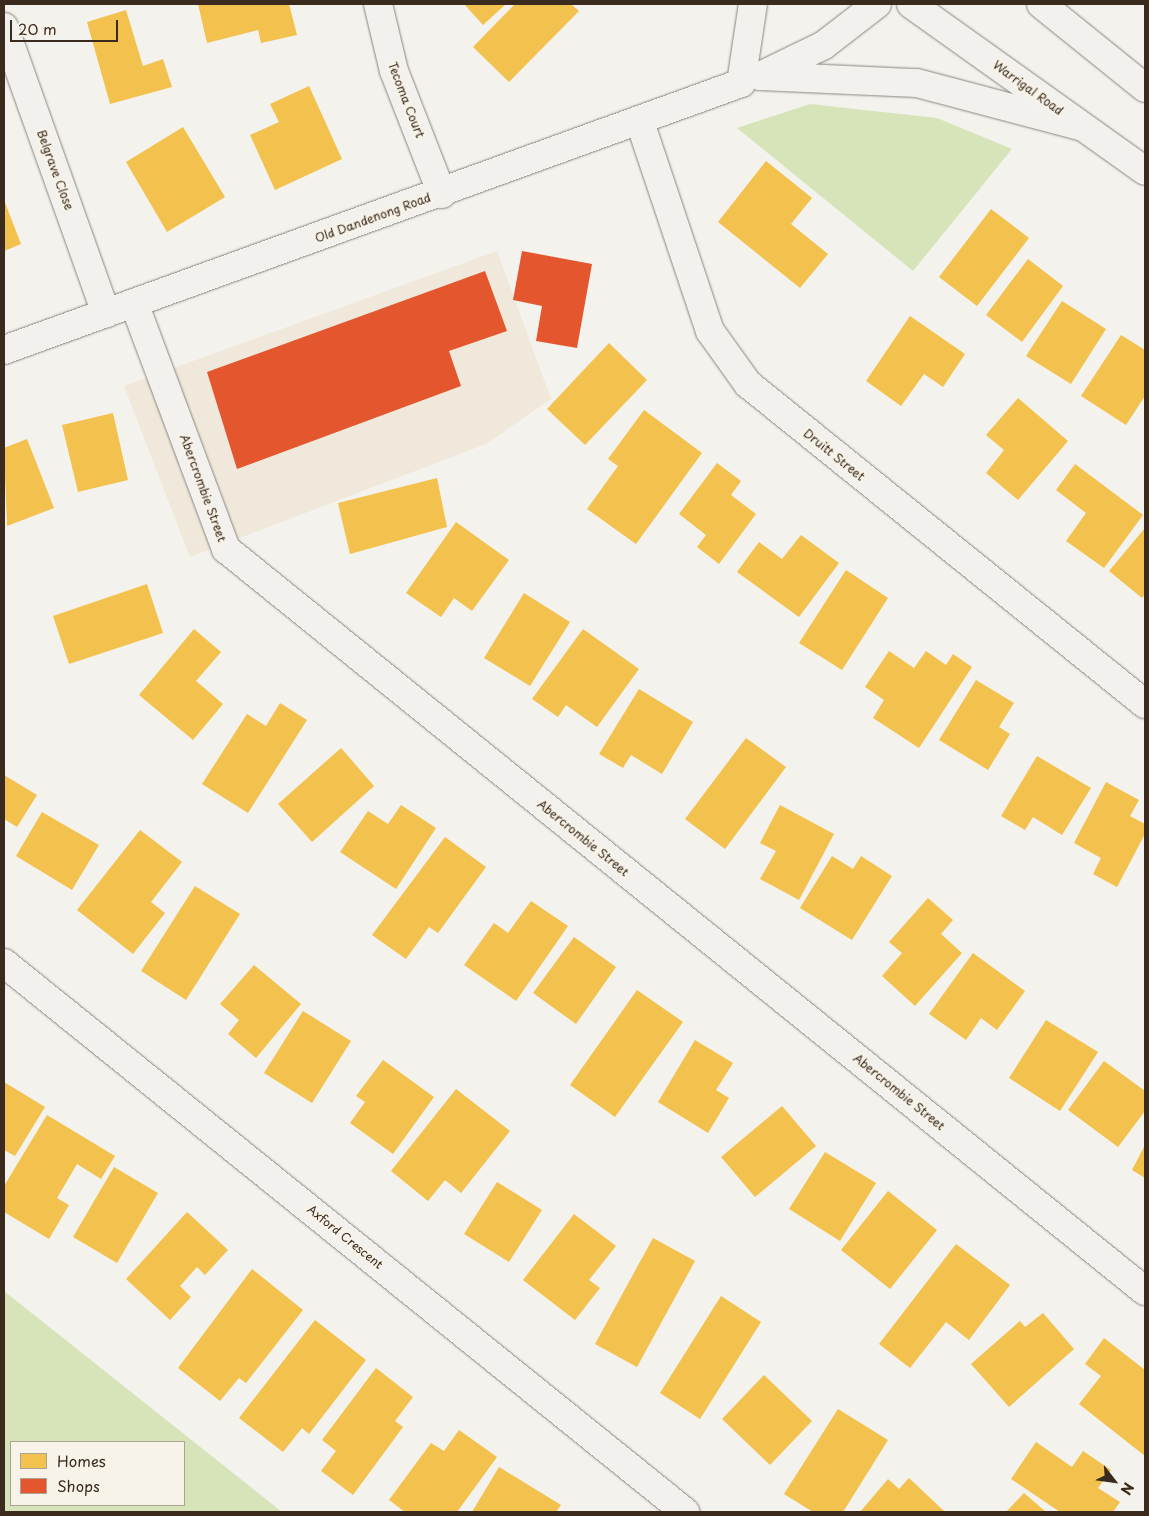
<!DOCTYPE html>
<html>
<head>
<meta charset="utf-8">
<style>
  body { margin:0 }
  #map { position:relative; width:1149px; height:1516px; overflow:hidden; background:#f4f2ec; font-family:"Playpen Sans",sans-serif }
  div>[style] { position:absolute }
  .built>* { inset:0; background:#f0e8da }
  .green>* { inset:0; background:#d7e4b9 }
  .homes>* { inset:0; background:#f2c14e }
  .shops>* { inset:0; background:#e4572e }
  .roads { filter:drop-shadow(0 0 1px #898580) drop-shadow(0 0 1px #898580) }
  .minor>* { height:28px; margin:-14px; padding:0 14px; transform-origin:14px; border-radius:14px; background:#f2f1ed }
  .secondary>* { height:28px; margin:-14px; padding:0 14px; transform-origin:14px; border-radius:14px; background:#f2f1ed }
  .trunk>* { height:28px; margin:-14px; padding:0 14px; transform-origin:14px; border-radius:14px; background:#f2f1ed }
  span { translate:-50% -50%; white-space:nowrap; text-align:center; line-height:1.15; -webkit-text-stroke:5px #f7f3e8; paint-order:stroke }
  .street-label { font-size:12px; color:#3b2a1e }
  .frame { position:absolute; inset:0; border:5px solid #3b2a1e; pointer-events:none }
  .legend { position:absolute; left:10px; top:1441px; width:175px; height:65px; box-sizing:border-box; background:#f7f3e8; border:1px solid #aca397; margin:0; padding:6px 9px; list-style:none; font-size:15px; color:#3b2a1e }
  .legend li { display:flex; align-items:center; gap:10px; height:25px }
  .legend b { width:25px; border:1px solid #aca397 }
  .north { position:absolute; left:1089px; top:1456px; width:50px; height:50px; -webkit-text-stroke:4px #f7f3e8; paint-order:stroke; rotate:120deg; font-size:14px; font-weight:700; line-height:20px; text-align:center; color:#3b2a1e }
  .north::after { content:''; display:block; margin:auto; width:18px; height:22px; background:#3b2a1e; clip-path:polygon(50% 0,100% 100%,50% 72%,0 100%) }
  .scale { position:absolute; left:10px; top:20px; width:108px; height:22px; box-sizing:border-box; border:2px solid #3b2a1e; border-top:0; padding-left:6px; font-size:15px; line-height:18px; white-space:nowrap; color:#3b2a1e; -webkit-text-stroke:4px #f7f3e8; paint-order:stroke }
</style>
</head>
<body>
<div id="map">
  <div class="built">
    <i style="clip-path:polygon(497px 251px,551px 399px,486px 444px,190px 557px,124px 386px)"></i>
  </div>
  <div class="green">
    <i style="clip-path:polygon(810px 104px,937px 118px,1012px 149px,913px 271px,737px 128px)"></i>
    <i style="clip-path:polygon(evenodd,4px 1291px,282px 1512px,4px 1512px,4px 1291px,11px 1442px,184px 1442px,184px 1505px,11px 1505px,11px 1442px)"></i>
  </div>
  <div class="homes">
    <i style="clip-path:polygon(198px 4px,289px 4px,297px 35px,261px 43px,258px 30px,207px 43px)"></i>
    <i style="clip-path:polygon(464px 4px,506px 4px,483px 25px)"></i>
    <i style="clip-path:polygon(515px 4px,571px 4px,579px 11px,509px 82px,473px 47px)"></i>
    <i style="clip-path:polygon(126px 10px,143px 66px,163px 59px,172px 87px,110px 104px,87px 22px)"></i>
    <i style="clip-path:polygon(309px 86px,342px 159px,275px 190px,250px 135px,279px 122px,270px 104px)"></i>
    <i style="clip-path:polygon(183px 127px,225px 197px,167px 232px,126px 162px)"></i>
    <i style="clip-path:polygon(766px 161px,812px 198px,791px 224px,828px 254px,800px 288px,718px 222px)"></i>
    <i style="clip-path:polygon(4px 200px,21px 244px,4px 251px)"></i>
    <i style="clip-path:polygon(991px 209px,1029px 238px,977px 306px,939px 277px)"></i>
    <i style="clip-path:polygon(1028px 259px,1063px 286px,1022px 342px,986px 315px)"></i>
    <i style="clip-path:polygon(1062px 301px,1106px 329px,1071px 384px,1026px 356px)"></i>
    <i style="clip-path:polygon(910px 316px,965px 354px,943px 387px,924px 374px,901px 406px,866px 381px)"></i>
    <i style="clip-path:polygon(1121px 335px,1145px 350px,1145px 396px,1126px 425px,1081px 396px)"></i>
    <i style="clip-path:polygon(609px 343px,647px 380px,585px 445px,547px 409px)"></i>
    <i style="clip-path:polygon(1018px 398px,1068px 441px,1018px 500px,986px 473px,1004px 450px,986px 435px)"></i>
    <i style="clip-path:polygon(644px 410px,702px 453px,636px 544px,587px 509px,618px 466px,608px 459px)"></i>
    <i style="clip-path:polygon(113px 413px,128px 480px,78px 492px,62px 425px)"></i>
    <i style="clip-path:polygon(27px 439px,54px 508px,7px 526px,4px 448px)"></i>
    <i style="clip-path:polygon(717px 463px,741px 481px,731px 495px,756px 514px,719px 564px,697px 547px,706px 535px,679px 514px)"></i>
    <i style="clip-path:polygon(1075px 464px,1143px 515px,1104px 568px,1066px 541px,1086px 513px,1056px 490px)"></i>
    <i style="clip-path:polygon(437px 478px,447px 527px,350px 554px,338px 503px)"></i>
    <i style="clip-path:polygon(456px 522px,509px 560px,472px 611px,454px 598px,441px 617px,406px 593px)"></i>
    <i style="clip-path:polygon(1145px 528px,1145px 594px,1142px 598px,1109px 571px)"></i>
    <i style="clip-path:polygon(801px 535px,839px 563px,799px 617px,737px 572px,759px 542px,782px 559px)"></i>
    <i style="clip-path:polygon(846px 570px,888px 598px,842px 670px,799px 643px)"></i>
    <i style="clip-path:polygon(147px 584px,163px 633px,69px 664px,53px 616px)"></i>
    <i style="clip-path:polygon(524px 593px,570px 622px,530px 686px,484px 658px)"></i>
    <i style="clip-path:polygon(194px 629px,221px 652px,196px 681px,223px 704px,193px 740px,139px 695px)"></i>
    <i style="clip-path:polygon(583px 629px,639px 669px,597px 727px,566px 705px,558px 717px,532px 699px)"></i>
    <i style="clip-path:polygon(889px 651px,914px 668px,926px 651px,946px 665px,953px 654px,972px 667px,919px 748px,873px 718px,884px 700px,865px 687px)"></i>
    <i style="clip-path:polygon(976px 680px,1014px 703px,999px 727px,1010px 734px,988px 770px,939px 740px)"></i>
    <i style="clip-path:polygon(639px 689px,693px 722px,662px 774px,631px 755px,623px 768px,599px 754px)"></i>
    <i style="clip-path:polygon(280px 703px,307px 720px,248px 813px,202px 784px,247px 714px,266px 726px)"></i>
    <i style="clip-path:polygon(746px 738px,786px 767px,725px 849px,685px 819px)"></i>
    <i style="clip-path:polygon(341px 748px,374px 786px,312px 842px,278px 804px)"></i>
    <i style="clip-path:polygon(1037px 756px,1091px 788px,1062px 835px,1033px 817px,1025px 830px,1001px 816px)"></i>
    <i style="clip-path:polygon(4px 775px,37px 795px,17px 827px,4px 819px)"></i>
    <i style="clip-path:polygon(1106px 782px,1139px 800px,1130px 816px,1145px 824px,1145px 834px,1117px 887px,1093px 874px,1101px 858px,1074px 843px)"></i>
    <i style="clip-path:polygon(401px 805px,436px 828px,396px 889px,340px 852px,368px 811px,388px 824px)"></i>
    <i style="clip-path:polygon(780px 805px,834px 834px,799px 900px,760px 879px,776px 851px,760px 843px)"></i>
    <i style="clip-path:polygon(42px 812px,99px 845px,72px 890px,16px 856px)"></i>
    <i style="clip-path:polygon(140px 830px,182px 862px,151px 902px,165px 913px,133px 954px,77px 910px)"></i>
    <i style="clip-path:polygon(445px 837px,486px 867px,438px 933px,429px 927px,406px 959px,372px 935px)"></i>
    <i style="clip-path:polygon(832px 856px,853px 869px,861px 856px,892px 876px,852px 940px,800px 908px)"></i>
    <i style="clip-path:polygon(195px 886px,240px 914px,186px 1000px,141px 971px)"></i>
    <i style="clip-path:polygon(928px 898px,953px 920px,941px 934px,962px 953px,915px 1006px,882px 976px,902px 953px,889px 942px)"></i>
    <i style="clip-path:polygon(531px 901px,568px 926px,516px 1001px,464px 965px,494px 923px,508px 933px)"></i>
    <i style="clip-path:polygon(574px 937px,616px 967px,576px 1024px,533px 993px)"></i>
    <i style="clip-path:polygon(973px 953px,1025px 991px,997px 1030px,981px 1018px,966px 1040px,929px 1014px)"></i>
    <i style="clip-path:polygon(254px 965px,301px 1004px,256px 1058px,228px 1034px,239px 1020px,220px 1004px)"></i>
    <i style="clip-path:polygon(637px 990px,683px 1022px,615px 1117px,570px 1085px)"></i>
    <i style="clip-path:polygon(303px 1011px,351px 1041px,312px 1103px,264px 1073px)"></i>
    <i style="clip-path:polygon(1046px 1020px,1098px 1052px,1060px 1111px,1009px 1078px)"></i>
    <i style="clip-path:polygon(695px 1040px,733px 1063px,716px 1090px,729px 1098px,708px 1133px,658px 1102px)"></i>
    <i style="clip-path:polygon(383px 1060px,434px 1097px,393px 1154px,350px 1123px,365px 1102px,356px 1096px)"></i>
    <i style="clip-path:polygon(1104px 1061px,1145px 1091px,1145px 1111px,1118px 1147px,1068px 1110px)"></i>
    <i style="clip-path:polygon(4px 1082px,45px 1107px,15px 1156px,4px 1150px)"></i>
    <i style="clip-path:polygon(456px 1089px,510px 1131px,461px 1193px,445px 1180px,428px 1201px,391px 1171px)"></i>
    <i style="clip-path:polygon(782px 1106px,816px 1146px,755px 1197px,721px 1157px)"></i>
    <i style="clip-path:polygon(47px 1115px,115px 1156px,101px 1179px,77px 1164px,57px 1198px,69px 1205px,49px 1239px,4px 1212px,4px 1186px)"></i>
    <i style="clip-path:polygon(1145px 1145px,1145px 1178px,1132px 1170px)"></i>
    <i style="clip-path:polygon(825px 1152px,876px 1183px,840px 1241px,789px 1209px)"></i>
    <i style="clip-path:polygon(114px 1167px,158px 1193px,117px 1263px,73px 1237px)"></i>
    <i style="clip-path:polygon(497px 1182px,542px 1210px,509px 1262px,464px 1234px)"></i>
    <i style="clip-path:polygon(888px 1191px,937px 1230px,890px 1289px,841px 1250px)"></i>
    <i style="clip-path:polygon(187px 1212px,228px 1250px,205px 1275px,197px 1267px,180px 1286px,191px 1297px,170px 1320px,126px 1279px)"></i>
    <i style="clip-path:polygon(574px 1214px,616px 1246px,589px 1280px,600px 1288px,575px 1320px,523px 1280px)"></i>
    <i style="clip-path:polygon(653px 1238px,695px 1261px,637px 1367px,595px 1344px)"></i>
    <i style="clip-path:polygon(956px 1244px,1010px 1285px,969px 1340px,946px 1322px,910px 1368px,879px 1344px)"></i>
    <i style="clip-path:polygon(252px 1269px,303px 1310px,246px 1383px,239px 1378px,220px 1401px,178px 1368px)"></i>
    <i style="clip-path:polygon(721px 1296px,761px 1322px,700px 1419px,660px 1393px)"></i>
    <i style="clip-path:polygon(1043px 1313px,1074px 1349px,1009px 1407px,971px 1364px,1020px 1321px,1025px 1327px)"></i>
    <i style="clip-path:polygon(315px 1320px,366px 1360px,309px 1434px,302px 1428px,283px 1452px,239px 1418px)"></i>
    <i style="clip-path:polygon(1104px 1338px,1145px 1370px,1145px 1456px,1079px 1404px,1101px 1376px,1085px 1364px)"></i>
    <i style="clip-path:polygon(376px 1368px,413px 1397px,395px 1421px,403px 1427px,353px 1495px,321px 1471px,336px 1451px,322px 1440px)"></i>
    <i style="clip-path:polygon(764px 1375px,812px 1421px,770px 1465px,722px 1419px)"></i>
    <i style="clip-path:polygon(838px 1409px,888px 1440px,843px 1512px,813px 1512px,784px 1494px)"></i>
    <i style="clip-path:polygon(459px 1430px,497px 1457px,457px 1512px,405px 1512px,389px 1500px,431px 1443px,444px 1451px)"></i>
    <i style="clip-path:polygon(1036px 1442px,1072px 1467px,1083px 1451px,1111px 1470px,1098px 1488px,1120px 1502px,1113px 1512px,1060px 1512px,1011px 1479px)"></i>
    <i style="clip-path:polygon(499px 1467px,561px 1505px,556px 1512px,472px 1512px)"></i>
    <i style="clip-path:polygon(909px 1478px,945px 1512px,860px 1512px,888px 1479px,899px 1489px)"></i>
    <i style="clip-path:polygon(1024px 1493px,1046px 1512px,1006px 1512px)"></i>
  </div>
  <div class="shops">
    <i style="clip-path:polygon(522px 251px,592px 264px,577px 348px,536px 341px,542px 306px,513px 300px)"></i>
    <i style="clip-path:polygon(485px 271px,507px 331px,449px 351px,461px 386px,237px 469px,207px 372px)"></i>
  </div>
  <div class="roads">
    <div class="minor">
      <i style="left:378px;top:4px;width:69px;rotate:76.6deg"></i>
      <i style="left:394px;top:71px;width:132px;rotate:68.7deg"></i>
      <i style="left:4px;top:27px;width:304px;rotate:70.4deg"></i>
      <i style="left:640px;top:122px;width:220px;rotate:71.5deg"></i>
      <i style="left:710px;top:331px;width:65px;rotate:54.4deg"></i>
      <i style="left:748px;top:384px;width:510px;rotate:38.87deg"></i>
      <i style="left:134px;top:303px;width:263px;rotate:69.5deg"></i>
      <i style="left:226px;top:549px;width:1181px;rotate:38.92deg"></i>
      <i style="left:4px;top:963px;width:875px;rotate:38.87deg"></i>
    </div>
    <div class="secondary">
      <i style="left:760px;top:76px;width:157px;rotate:2.6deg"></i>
      <i style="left:917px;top:83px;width:169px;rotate:14.8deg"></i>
      <i style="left:760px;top:76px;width:71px;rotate:-25.8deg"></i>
      <i style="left:824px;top:45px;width:67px;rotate:-37.7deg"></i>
      <i style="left:4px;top:350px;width:784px;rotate:-19.91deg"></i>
      <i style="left:741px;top:83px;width:80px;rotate:-81.4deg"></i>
    </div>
    <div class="trunk">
      <i style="left:911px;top:4px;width:287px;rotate:35.5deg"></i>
      <i style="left:1041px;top:4px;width:134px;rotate:38.9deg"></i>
    </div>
  </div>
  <div class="street-label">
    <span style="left:1028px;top:88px;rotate:36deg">Warrigal Road</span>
    <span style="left:406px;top:100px;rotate:69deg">Tecoma Court</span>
    <span style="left:55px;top:170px;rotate:70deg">Belgrave Close</span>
    <span style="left:373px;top:218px;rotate:-20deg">Old Dandenong Road</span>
    <span style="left:834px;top:455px;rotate:39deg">Druitt Street</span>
    <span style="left:203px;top:488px;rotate:70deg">Abercrombie Street</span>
    <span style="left:583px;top:838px;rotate:39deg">Abercrombie Street</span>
    <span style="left:899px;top:1092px;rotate:39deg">Abercrombie Street</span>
    <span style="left:345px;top:1237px;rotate:39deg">Axford Crescent</span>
  </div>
  <div class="frame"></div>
  <ul class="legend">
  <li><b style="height:14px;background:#f2c14e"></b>Homes</li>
  <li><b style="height:14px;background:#e4572e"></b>Shops</li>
  </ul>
  <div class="north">N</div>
  <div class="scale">20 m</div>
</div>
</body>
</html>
